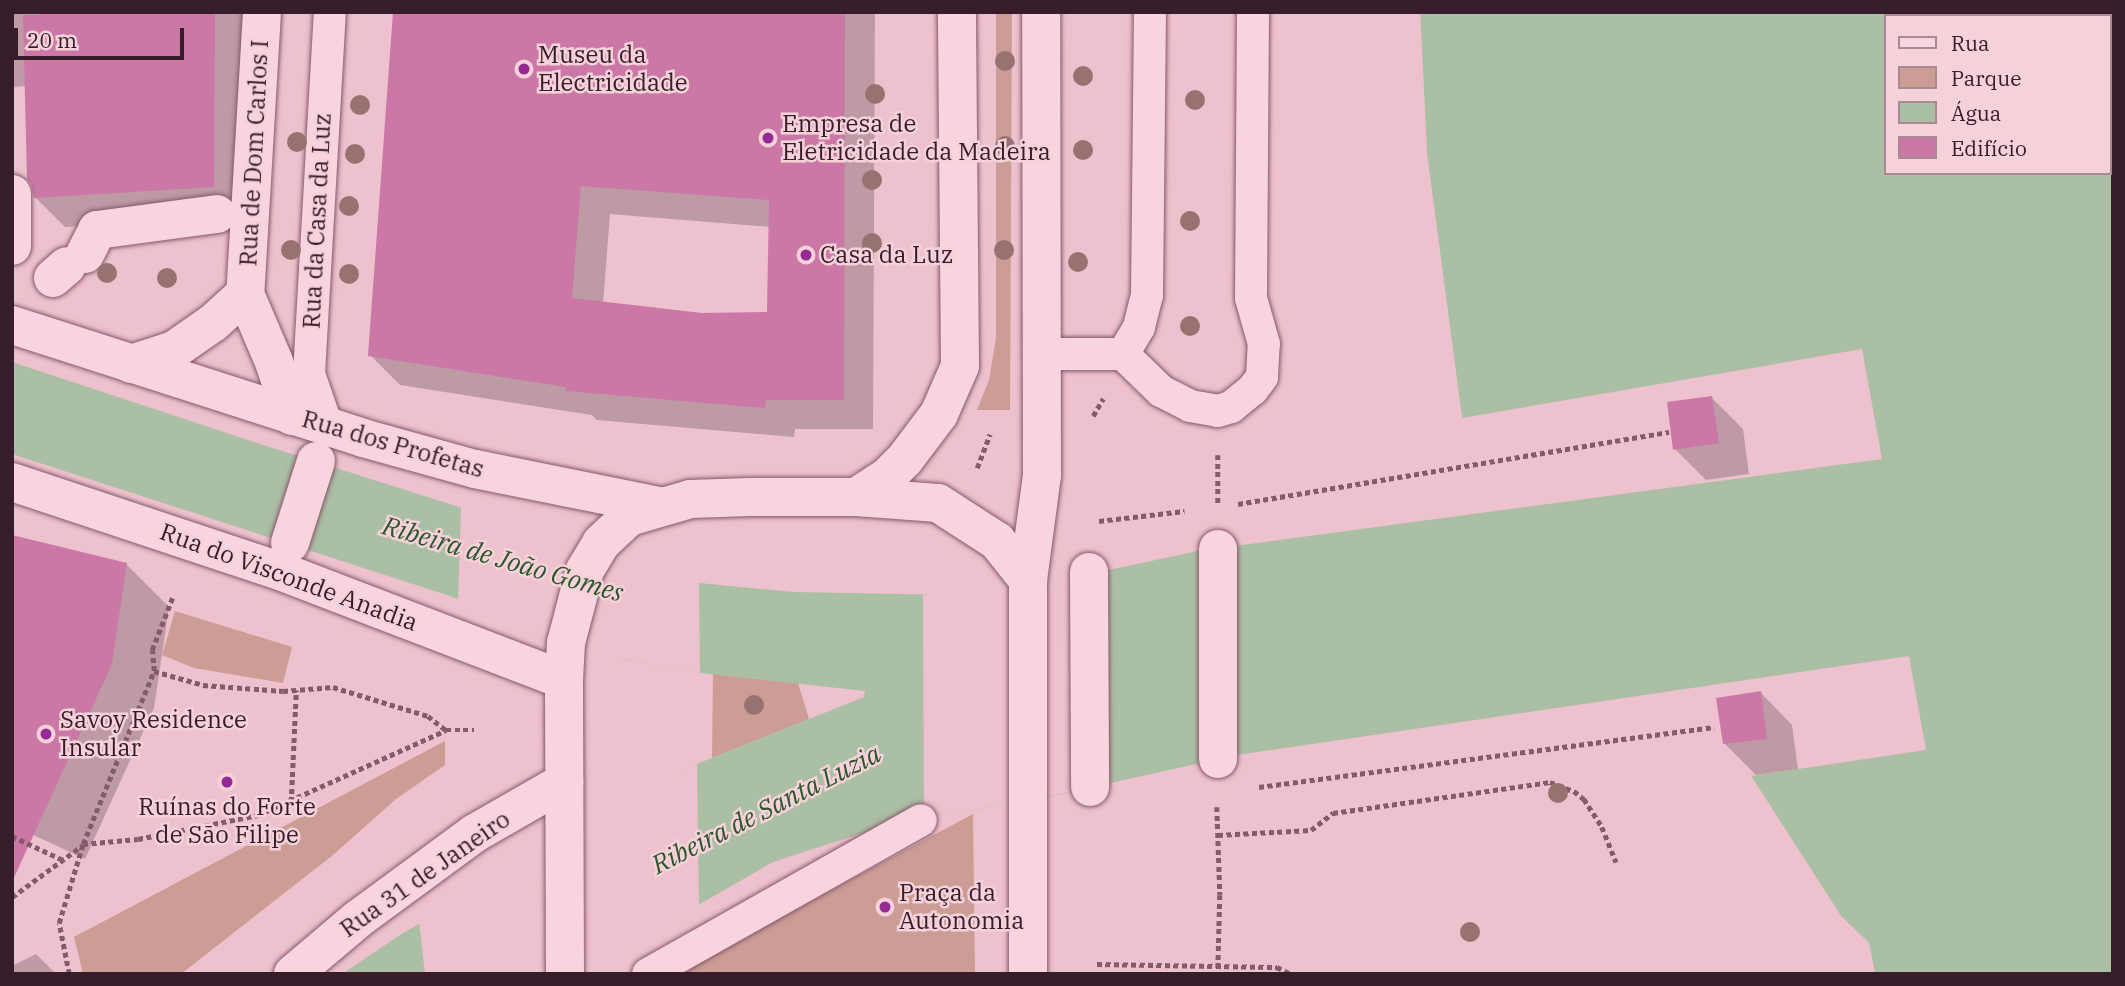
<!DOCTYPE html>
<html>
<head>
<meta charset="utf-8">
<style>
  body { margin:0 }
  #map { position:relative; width:2125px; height:986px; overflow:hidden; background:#edc1cd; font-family:"IBM Plex Serif",serif }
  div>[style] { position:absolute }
  .green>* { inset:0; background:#cb9d95 }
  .water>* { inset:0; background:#abbfa4 }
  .pier>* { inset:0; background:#edc1cd }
  .shadow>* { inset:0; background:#0003 }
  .building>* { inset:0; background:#cb78a6 }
  .path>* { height:4.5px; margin-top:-2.25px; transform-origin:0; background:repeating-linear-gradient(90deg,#86596d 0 5px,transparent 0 8.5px) }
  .roads { filter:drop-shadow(0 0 2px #86596d) drop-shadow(0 0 2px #86596d) }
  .service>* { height:32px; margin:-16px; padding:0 16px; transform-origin:16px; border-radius:16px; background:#f8d4de }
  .pedestrian>* { height:38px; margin:-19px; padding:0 19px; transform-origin:19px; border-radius:19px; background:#f8d4de }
  .minor>* { height:38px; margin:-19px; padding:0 19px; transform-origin:19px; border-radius:19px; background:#f8d4de }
  .secondary>* { height:38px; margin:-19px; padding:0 19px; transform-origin:19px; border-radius:19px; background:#f8d4de }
  .trees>* { width:20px; height:20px; margin:-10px; border-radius:50%; background:#987270 }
  .dots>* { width:19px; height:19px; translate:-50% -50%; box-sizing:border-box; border:4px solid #f5d1da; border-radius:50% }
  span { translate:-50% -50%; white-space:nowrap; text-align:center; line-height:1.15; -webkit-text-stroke:5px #f5d1da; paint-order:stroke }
  .poi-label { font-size:24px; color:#361d29 }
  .left { translate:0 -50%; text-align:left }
  .street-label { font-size:24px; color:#361d29 }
  .water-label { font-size:26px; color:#2e562d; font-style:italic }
  .frame { position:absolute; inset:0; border:14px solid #361d29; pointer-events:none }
  .legend { position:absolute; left:1884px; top:14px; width:228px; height:161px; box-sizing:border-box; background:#f5d1da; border:2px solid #a98993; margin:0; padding:9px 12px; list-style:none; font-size:21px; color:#361d29 }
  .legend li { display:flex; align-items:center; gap:14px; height:35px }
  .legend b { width:35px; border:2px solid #a98993 }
  .scale { position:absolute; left:14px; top:28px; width:170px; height:32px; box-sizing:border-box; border:4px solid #361d29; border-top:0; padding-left:9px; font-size:21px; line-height:24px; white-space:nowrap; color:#361d29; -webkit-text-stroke:5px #f5d1da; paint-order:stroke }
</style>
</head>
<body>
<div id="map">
  <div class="green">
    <i style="clip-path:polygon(996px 12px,1012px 12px,1010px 410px,977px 410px,989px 380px,996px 338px)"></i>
    <i style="clip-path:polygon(175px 611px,292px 647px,283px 683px,194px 668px,162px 655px)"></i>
    <i style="clip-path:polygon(713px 674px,798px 683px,809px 719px,712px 758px)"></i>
    <i style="clip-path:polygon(445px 741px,445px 765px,396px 799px,333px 855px,181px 974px,83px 974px,74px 937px)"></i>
    <i style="clip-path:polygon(973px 814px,975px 974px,674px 974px)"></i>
  </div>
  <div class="water">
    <i style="clip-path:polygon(evenodd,1420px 12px,2113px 12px,2113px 974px,1875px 974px,1869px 943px,1841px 916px,1751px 776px,1926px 750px,1909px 656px,1237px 755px,1029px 801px,924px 817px,875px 829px,773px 862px,578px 974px,342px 974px,403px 933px,697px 764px,864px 697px,865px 691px,700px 673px,617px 658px,520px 626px,450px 596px,12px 454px,12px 362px,254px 442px,699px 583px,794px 592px,955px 595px,1104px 571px,1198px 551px,1882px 459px,1862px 349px,1462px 418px,1427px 154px,1420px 12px,1885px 16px,2109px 16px,2109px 173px,1885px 173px,1885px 16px)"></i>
  </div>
  <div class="pier">
    <i style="clip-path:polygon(1417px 12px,1420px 12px,1427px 154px,1462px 418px,1459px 418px,1423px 154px)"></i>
    <i style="clip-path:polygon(461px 505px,683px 575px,699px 583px,700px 673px,617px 658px,542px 638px,458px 603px)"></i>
    <i style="clip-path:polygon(1089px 572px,1090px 787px,1029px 801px,924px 817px,923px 595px)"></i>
    <i style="clip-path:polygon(697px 764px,699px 907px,585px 974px,425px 974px,419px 920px)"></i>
    <i style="clip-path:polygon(1748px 776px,1751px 776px,1841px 916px,1869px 943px,1875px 974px,1872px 974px,1866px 944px,1838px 918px)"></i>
  </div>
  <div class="shadow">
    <i style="clip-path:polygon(12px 12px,262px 12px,243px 216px,65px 227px,36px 198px,27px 86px,12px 87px)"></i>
    <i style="clip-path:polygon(evenodd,394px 12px,875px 12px,873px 429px,795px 429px,794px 437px,597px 420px,592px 415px,400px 385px,370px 355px,394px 12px,610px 214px,770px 227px,769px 314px,702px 315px,603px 304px,610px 214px)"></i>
    <i style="clip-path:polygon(1712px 398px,1743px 429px,1749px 474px,1706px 480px,1675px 449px)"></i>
    <i style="clip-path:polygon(126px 564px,169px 607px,154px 708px,85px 859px,12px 825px)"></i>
    <i style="clip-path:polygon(1761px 693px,1792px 725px,1798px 769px,1756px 775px,1724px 743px)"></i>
    <i style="clip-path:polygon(36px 954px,56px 974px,12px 974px,12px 966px)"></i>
  </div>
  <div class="building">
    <i style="clip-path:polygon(40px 12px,215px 12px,214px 187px,34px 198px,31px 184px,27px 179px,23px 15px,40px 15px)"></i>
    <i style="clip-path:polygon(evenodd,393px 12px,845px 12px,844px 400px,766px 400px,765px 408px,566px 391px,566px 387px,368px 356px,393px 12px,581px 186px,769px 200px,767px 312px,702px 313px,572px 298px,581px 186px)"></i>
    <i style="clip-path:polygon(1712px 396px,1719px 443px,1673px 450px,1667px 402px)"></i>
    <i style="clip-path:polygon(12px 535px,127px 563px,112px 664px,12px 882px)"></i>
    <i style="clip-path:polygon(1761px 691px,1767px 739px,1723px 744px,1716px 698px)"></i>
  </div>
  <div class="path">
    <i style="left:1093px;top:416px;width:20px;rotate:-60deg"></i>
    <i style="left:1218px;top:455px;width:48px;rotate:90deg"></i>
    <i style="left:977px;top:468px;width:36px;rotate:-69deg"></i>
    <i style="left:1238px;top:504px;width:437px;rotate:-9.5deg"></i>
    <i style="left:1099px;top:521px;width:86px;rotate:-6.7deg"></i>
    <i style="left:154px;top:671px;width:51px;rotate:15.9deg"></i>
    <i style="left:203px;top:685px;width:80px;rotate:4.3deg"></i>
    <i style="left:283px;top:691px;width:50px;rotate:-4.6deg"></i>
    <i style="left:333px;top:687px;width:99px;rotate:17deg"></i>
    <i style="left:428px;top:716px;width:23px;rotate:38deg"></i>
    <i style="left:1259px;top:787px;width:459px;rotate:-7.5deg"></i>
    <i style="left:291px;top:802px;width:112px;rotate:-87.4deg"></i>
    <i style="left:1217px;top:807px;width:88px;rotate:88deg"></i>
    <i style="left:1220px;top:895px;width:79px;rotate:91.5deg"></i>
    <i style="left:1218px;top:835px;width:93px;rotate:-3.1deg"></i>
    <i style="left:1311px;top:830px;width:28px;rotate:-38deg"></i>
    <i style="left:1333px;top:813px;width:219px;rotate:-8.1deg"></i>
    <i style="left:1550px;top:782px;width:26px;rotate:21deg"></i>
    <i style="left:1574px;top:791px;width:13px;rotate:39deg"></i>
    <i style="left:1584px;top:799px;width:33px;rotate:57deg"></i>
    <i style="left:1602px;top:827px;width:38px;rotate:68deg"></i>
    <i style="left:12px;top:836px;width:56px;rotate:25.2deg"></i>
    <i style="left:83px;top:844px;width:55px;rotate:-5.2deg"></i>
    <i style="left:138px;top:839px;width:122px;rotate:-11.3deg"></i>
    <i style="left:258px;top:815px;width:206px;rotate:-24.3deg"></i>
    <i style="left:446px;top:730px;width:28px"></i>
    <i style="left:12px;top:897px;width:88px;rotate:-36.2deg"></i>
    <i style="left:1097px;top:964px;width:180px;rotate:1deg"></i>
    <i style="left:1277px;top:967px;width:16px;rotate:27deg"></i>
    <i style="left:69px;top:974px;width:52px;rotate:-101.1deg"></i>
    <i style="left:59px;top:923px;width:83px;rotate:-73.1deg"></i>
    <i style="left:83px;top:844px;width:187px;rotate:-67.7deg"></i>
    <i style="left:154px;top:671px;width:21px;rotate:-95deg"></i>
    <i style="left:152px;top:650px;width:58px;rotate:-68.7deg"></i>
  </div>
  <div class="roads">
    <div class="service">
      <i style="left:1041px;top:354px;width:82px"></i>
      <i style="left:1123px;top:354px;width:31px;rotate:-59deg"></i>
      <i style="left:1139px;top:327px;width:32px;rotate:-76deg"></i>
      <i style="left:1147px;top:296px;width:284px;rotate:-89.4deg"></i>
      <i style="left:1123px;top:354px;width:53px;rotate:44.2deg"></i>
      <i style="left:1161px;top:391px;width:33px;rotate:27deg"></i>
      <i style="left:1190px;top:406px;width:28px;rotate:10deg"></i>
      <i style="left:1218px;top:411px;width:14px;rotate:-17deg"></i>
      <i style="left:1231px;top:407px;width:28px;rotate:-39deg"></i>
      <i style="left:1253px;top:389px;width:15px;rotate:-53deg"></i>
      <i style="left:1262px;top:377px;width:33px;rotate:-87deg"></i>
      <i style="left:1264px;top:344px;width:48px;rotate:-105.8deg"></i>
      <i style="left:1251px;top:298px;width:286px;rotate:-89.6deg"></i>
      <i style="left:327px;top:426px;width:55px;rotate:-109.1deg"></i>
      <i style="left:309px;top:374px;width:363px;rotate:-86.7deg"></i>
      <i style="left:648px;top:974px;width:313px;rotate:-29.4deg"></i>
    </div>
    <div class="pedestrian">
      <i style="left:12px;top:194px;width:52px;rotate:90deg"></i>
      <i style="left:85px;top:254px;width:27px;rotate:-63deg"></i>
      <i style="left:97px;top:230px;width:121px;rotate:-7.6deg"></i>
      <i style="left:53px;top:278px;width:18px;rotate:-41deg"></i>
      <i style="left:290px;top:543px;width:86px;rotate:-72.4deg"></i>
      <i style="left:1218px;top:549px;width:210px;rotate:90deg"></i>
      <i style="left:1089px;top:572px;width:215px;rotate:89.7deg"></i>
    </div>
    <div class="minor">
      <i style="left:262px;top:12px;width:283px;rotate:93.4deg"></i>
      <i style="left:245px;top:294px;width:74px;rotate:66.9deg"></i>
      <i style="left:274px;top:362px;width:57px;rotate:71.6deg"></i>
      <i style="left:131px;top:364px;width:45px;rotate:-18deg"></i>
      <i style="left:174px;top:350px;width:47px;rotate:-34.7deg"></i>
      <i style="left:213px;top:323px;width:43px;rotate:-42.2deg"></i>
      <i style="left:856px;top:497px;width:37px;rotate:-33deg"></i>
      <i style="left:887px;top:477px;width:25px;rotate:-45deg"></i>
      <i style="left:905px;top:459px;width:56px;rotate:-52.9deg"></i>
      <i style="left:939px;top:414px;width:52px;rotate:-66.4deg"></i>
      <i style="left:960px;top:366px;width:354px;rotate:-90.5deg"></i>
      <i style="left:1028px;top:580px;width:106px;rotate:-82.4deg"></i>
      <i style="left:1042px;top:475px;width:463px;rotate:-90.1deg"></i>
    </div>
    <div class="secondary">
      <i style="left:12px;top:325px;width:369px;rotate:17.8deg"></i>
      <i style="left:363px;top:438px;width:116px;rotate:15.5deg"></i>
      <i style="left:475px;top:469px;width:188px;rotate:11.4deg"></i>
      <i style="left:12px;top:482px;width:282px;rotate:18.4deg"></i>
      <i style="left:280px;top:571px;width:304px;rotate:21deg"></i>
      <i style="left:293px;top:974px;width:85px;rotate:-40.2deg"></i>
      <i style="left:358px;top:919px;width:145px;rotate:-36.3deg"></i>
      <i style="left:475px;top:833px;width:103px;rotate:-29.8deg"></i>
      <i style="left:565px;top:974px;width:294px;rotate:-90.2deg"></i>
      <i style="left:564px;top:680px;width:37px;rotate:-87deg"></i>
      <i style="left:566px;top:643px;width:75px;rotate:-75.4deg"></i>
      <i style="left:585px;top:570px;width:31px;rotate:-59deg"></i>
      <i style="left:601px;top:543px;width:38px;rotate:-43deg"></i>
      <i style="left:629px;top:517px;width:64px;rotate:-16.4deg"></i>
      <i style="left:690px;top:499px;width:60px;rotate:-1.9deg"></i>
      <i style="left:750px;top:497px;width:106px"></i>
      <i style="left:856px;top:497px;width:82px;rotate:4.2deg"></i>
      <i style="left:938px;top:503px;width:70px;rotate:32.8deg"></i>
      <i style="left:997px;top:541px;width:50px;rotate:51.5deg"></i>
      <i style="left:1028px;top:580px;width:394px;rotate:90deg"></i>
    </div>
  </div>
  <div class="trees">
    <i style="left:1005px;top:61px"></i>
    <i style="left:1083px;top:76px"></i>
    <i style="left:875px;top:94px"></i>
    <i style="left:1195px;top:100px"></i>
    <i style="left:360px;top:105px"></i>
    <i style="left:297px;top:142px"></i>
    <i style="left:1005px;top:146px"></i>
    <i style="left:1083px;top:150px"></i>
    <i style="left:355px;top:154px"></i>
    <i style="left:872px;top:180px"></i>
    <i style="left:349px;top:206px"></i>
    <i style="left:1190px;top:221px"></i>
    <i style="left:872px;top:243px"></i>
    <i style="left:291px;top:250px"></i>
    <i style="left:1004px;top:250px"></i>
    <i style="left:1078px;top:262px"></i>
    <i style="left:107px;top:273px"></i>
    <i style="left:349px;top:274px"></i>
    <i style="left:167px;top:278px"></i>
    <i style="left:1190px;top:326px"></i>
    <i style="left:754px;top:705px"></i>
    <i style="left:1558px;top:793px"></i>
    <i style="left:1470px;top:932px"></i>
  </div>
  <div class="dots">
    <i style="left:524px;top:69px;background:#942a92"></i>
    <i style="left:768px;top:138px;background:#942a92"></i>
    <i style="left:806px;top:255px;background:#942a92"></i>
    <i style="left:46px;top:734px;background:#942a92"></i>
    <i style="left:227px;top:782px;background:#942a92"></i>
    <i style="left:885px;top:907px;background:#942a92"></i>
  </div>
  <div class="poi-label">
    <span class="left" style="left:538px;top:69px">Museu da<br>Electricidade</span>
    <span class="left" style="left:782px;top:138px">Empresa de<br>Eletricidade da Madeira</span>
    <span class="left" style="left:820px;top:255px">Casa da Luz</span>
    <span class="left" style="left:60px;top:734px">Savoy Residence<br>Insular</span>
    <span style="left:227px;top:821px">Ruínas do Forte<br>de São Filipe</span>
    <span class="left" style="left:899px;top:907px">Praça da<br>Autonomia</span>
  </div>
  <div class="street-label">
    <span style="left:254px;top:153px;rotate:-87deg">Rua de Dom Carlos I</span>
    <span style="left:317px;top:221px;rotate:-87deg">Rua da Casa da Luz</span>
    <span style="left:393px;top:444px;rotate:16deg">Rua dos Profetas</span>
    <span style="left:289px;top:577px;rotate:20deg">Rua do Visconde Anadia</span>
    <span style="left:425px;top:874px;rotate:-35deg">Rua 31 de Janeiro</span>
  </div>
  <div class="water-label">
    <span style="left:503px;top:559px;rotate:16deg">Ribeira de João Gomes</span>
    <span style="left:766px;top:809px;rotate:-27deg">Ribeira de Santa Luzia</span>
  </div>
  <div class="frame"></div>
  <ul class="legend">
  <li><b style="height:9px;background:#f8d4de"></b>Rua</li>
  <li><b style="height:19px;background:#cb9d95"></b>Parque</li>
  <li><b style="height:19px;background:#abbfa4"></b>Água</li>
  <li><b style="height:19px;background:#cb78a6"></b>Edifício</li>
  </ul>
  <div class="scale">20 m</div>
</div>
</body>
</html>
